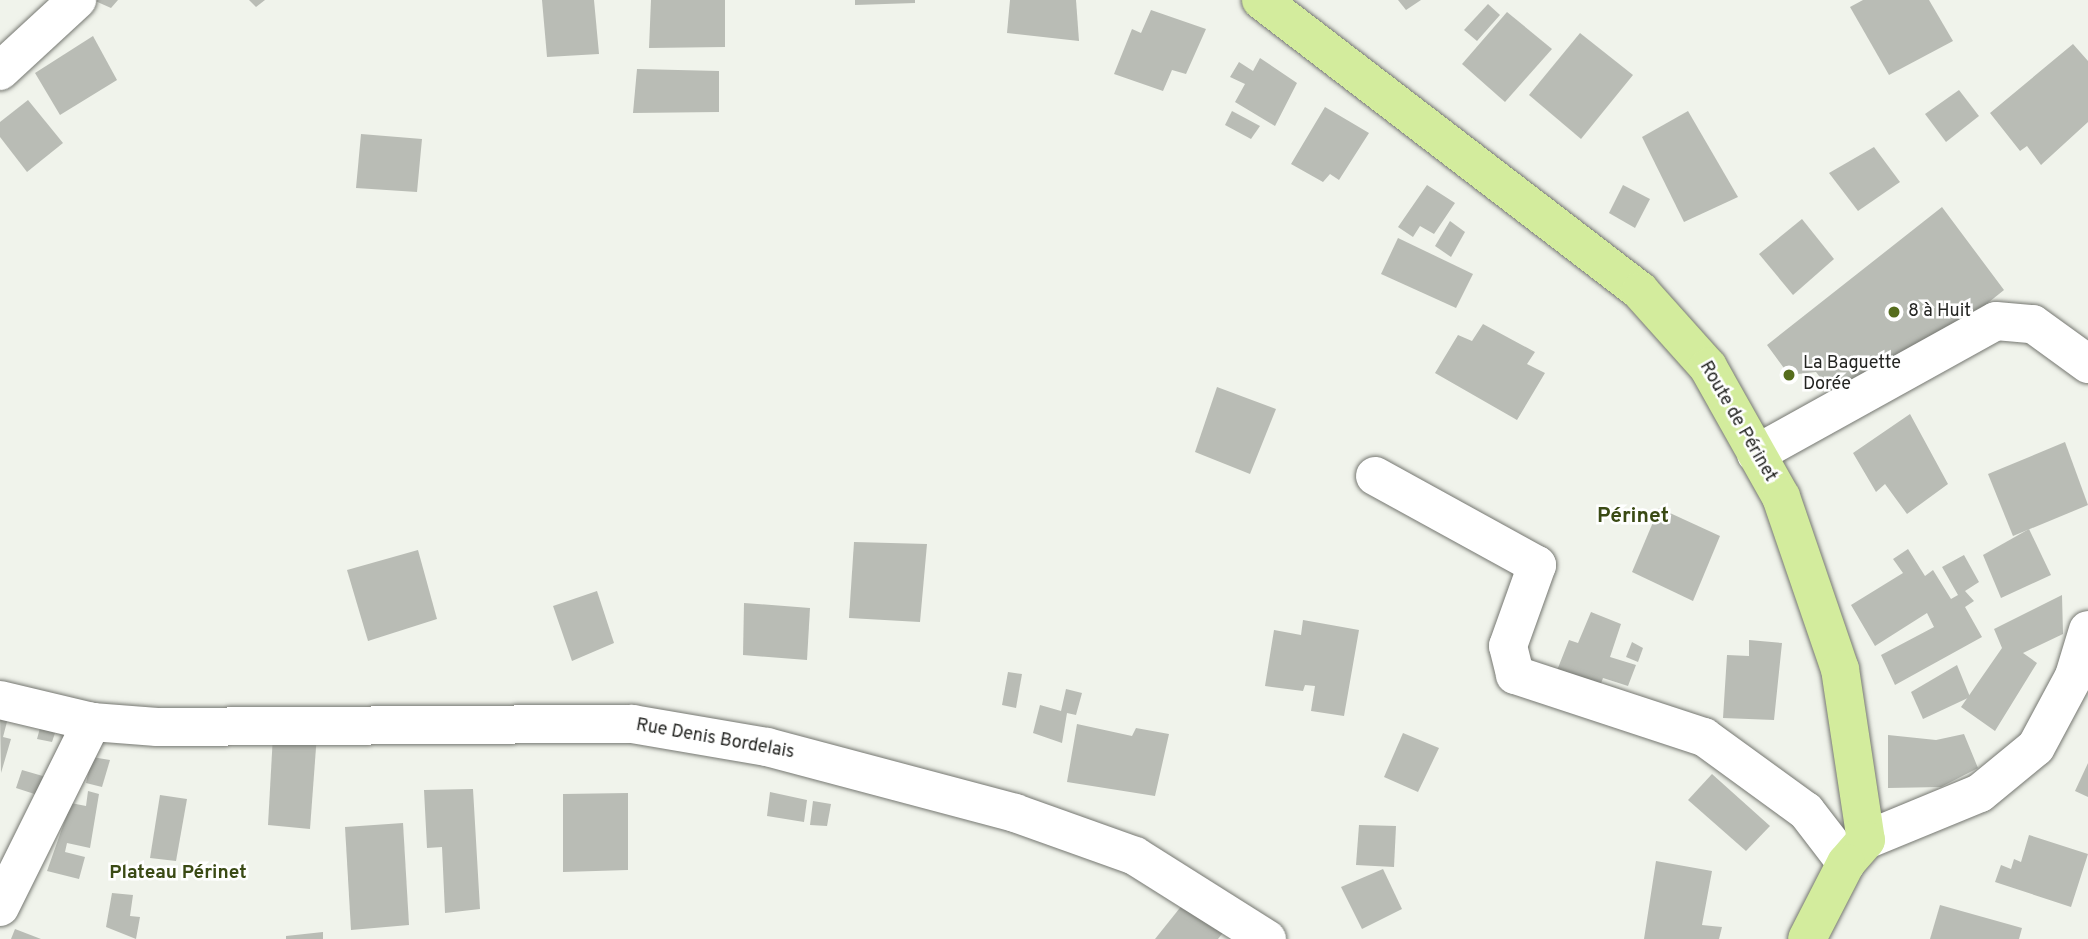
<!DOCTYPE html>
<html>
<head>
<meta charset="utf-8">
<style>
  body { margin:0 }
  #map { position:relative; width:2088px; height:939px; overflow:hidden; background:#f0f3eb; font-family:Overpass,sans-serif }
  div>[style] { position:absolute }
  .building>* { inset:0; background:#b9bcb5 }
  .roads { filter:drop-shadow(0 0 2px #757771) drop-shadow(0 0 2px #757771) }
  .minor>* { height:38px; margin:-19px; padding:0 19px; transform-origin:19px; border-radius:19px; background:#fff }
  .major>* { height:38px; margin:-19px; padding:0 19px; transform-origin:19px; border-radius:19px; background:#d3ec9d }
  .dots>* { width:19px; height:19px; translate:-50% -50%; box-sizing:border-box; border:4px solid #fff; border-radius:50% }
  span { translate:-50% -50%; white-space:nowrap; text-align:center; line-height:1.15; -webkit-text-stroke:5px #fff; paint-order:stroke }
  .poi-label { font-size:18px; color:#242522 }
  .left { translate:0 -50%; text-align:left }
  .street-label { font-size:18px; color:#242522 }
  .neighbourhood-label { font-size:19px; color:#3a4a14; font-weight:700 }
  .quarter-label { font-size:21px; color:#3a4a14; font-weight:700 }
</style>
</head>
<body>
<div id="map">
  <div class="building">
    <i style="clip-path:polygon(93px 0,118px 0,111px 8px)"></i>
    <i style="clip-path:polygon(249px 0,265px 0,256px 7px)"></i>
    <i style="clip-path:polygon(542px 0,594px 0,599px 54px,547px 57px)"></i>
    <i style="clip-path:polygon(651px 0,725px 0,725px 47px,649px 48px)"></i>
    <i style="clip-path:polygon(855px 0,915px 0,915px 3px,855px 5px)"></i>
    <i style="clip-path:polygon(1010px 0,1076px 0,1079px 41px,1007px 33px)"></i>
    <i style="clip-path:polygon(1398px 0,1421px 0,1406px 10px)"></i>
    <i style="clip-path:polygon(1863px 0,1929px 0,1953px 41px,1889px 75px,1850px 7px)"></i>
    <i style="clip-path:polygon(1488px 4px,1500px 15px,1477px 41px,1464px 30px)"></i>
    <i style="clip-path:polygon(1151px 10px,1206px 29px,1186px 74px,1172px 70px,1163px 91px,1114px 74px,1132px 29px,1141px 33px)"></i>
    <i style="clip-path:polygon(1507px 12px,1552px 49px,1505px 102px,1462px 64px)"></i>
    <i style="clip-path:polygon(1580px 33px,1633px 75px,1581px 139px,1529px 95px)"></i>
    <i style="clip-path:polygon(93px 36px,117px 80px,60px 115px,35px 73px)"></i>
    <i style="clip-path:polygon(2073px 44px,2088px 61px,2088px 122px,2041px 165px,2027px 146px,2020px 151px,1990px 113px)"></i>
    <i style="clip-path:polygon(1260px 58px,1297px 83px,1275px 126px,1235px 102px,1245px 84px,1230px 77px,1239px 62px,1253px 71px)"></i>
    <i style="clip-path:polygon(637px 69px,719px 71px,719px 112px,633px 113px)"></i>
    <i style="clip-path:polygon(1959px 90px,1979px 116px,1946px 142px,1925px 114px)"></i>
    <i style="clip-path:polygon(28px 100px,63px 143px,27px 172px,0 137px,0 122px)"></i>
    <i style="clip-path:polygon(1325px 107px,1369px 133px,1339px 180px,1330px 174px,1323px 182px,1291px 164px)"></i>
    <i style="clip-path:polygon(1232px 111px,1260px 126px,1251px 139px,1225px 125px)"></i>
    <i style="clip-path:polygon(1688px 111px,1738px 197px,1684px 222px,1642px 137px)"></i>
    <i style="clip-path:polygon(361px 134px,422px 139px,417px 192px,356px 188px)"></i>
    <i style="clip-path:polygon(1874px 147px,1900px 182px,1858px 211px,1829px 173px)"></i>
    <i style="clip-path:polygon(1427px 185px,1455px 203px,1434px 234px,1420px 226px,1413px 237px,1398px 227px)"></i>
    <i style="clip-path:polygon(1623px 185px,1650px 199px,1635px 228px,1609px 213px)"></i>
    <i style="clip-path:polygon(1942px 207px,2004px 290px,1888px 383px,1835px 397px,1816px 372px,1789px 375px,1767px 345px)"></i>
    <i style="clip-path:polygon(1802px 219px,1834px 259px,1793px 295px,1759px 254px)"></i>
    <i style="clip-path:polygon(1450px 221px,1465px 232px,1451px 257px,1435px 246px)"></i>
    <i style="clip-path:polygon(1398px 238px,1473px 274px,1456px 308px,1381px 274px)"></i>
    <i style="clip-path:polygon(1483px 324px,1535px 352px,1527px 364px,1545px 373px,1517px 420px,1435px 373px,1458px 335px,1472px 341px)"></i>
    <i style="clip-path:polygon(1217px 387px,1276px 409px,1250px 474px,1195px 452px)"></i>
    <i style="clip-path:polygon(1910px 414px,1948px 484px,1907px 514px,1885px 484px,1876px 492px,1853px 453px)"></i>
    <i style="clip-path:polygon(2065px 442px,2088px 505px,2013px 536px,1988px 474px)"></i>
    <i style="clip-path:polygon(1659px 508px,1720px 536px,1693px 601px,1632px 572px)"></i>
    <i style="clip-path:polygon(2029px 529px,2051px 575px,2001px 598px,1983px 555px)"></i>
    <i style="clip-path:polygon(854px 542px,927px 544px,920px 622px,849px 618px)"></i>
    <i style="clip-path:polygon(1908px 549px,1925px 576px,1933px 570px,1951px 599px,1958px 595px,1942px 567px,1964px 555px,1979px 582px,1965px 591px,1974px 601px,1965px 607px,1982px 637px,1895px 685px,1881px 655px,1934px 627px,1927px 613px,1875px 646px,1851px 605px,1903px 573px,1893px 559px)"></i>
    <i style="clip-path:polygon(418px 550px,437px 619px,368px 641px,347px 570px)"></i>
    <i style="clip-path:polygon(597px 591px,614px 643px,572px 661px,553px 606px)"></i>
    <i style="clip-path:polygon(2062px 595px,2063px 634px,2023px 653px,2037px 663px,1995px 731px,1961px 707px,2002px 648px,1994px 629px)"></i>
    <i style="clip-path:polygon(744px 603px,810px 608px,807px 660px,743px 655px)"></i>
    <i style="clip-path:polygon(1591px 612px,1621px 624px,1610px 657px,1636px 665px,1628px 686px,1603px 678px,1599px 689px,1556px 673px,1569px 640px,1578px 643px)"></i>
    <i style="clip-path:polygon(1303px 620px,1359px 630px,1344px 716px,1311px 711px,1315px 686px,1305px 685px,1303px 691px,1265px 686px,1274px 630px,1301px 635px)"></i>
    <i style="clip-path:polygon(1749px 640px,1782px 643px,1774px 720px,1723px 718px,1727px 655px,1749px 656px)"></i>
    <i style="clip-path:polygon(1632px 642px,1643px 648px,1638px 662px,1626px 657px)"></i>
    <i style="clip-path:polygon(1957px 665px,1970px 697px,1923px 719px,1911px 692px)"></i>
    <i style="clip-path:polygon(1008px 672px,1022px 674px,1016px 708px,1002px 705px)"></i>
    <i style="clip-path:polygon(1066px 689px,1082px 693px,1076px 715px,1067px 713px,1062px 743px,1033px 733px,1040px 705px,1061px 711px)"></i>
    <i style="clip-path:polygon(0 716px,8px 718px,3px 737px,11px 739px,1px 773px)"></i>
    <i style="clip-path:polygon(1077px 724px,1132px 736px,1136px 728px,1169px 734px,1155px 796px,1067px 782px)"></i>
    <i style="clip-path:polygon(40px 728px,55px 733px,52px 742px,37px 739px)"></i>
    <i style="clip-path:polygon(1403px 733px,1439px 748px,1418px 792px,1384px 777px)"></i>
    <i style="clip-path:polygon(317px 734px,310px 829px,268px 825px,273px 735px)"></i>
    <i style="clip-path:polygon(1964px 734px,1978px 768px,1941px 787px,1888px 788px,1888px 735px,1936px 740px)"></i>
    <i style="clip-path:polygon(92px 757px,110px 760px,102px 787px,86px 783px)"></i>
    <i style="clip-path:polygon(2088px 763px,2088px 797px,2075px 791px)"></i>
    <i style="clip-path:polygon(22px 770px,60px 781px,53px 800px,16px 788px)"></i>
    <i style="clip-path:polygon(1712px 774px,1770px 826px,1746px 851px,1688px 800px)"></i>
    <i style="clip-path:polygon(473px 789px,480px 909px,445px 913px,442px 847px,427px 848px,424px 790px)"></i>
    <i style="clip-path:polygon(88px 791px,99px 794px,90px 848px,67px 843px,65px 852px,85px 857px,79px 879px,47px 871px,71px 803px,86px 806px)"></i>
    <i style="clip-path:polygon(770px 792px,807px 800px,804px 822px,767px 816px)"></i>
    <i style="clip-path:polygon(628px 793px,628px 870px,563px 872px,563px 794px)"></i>
    <i style="clip-path:polygon(160px 795px,187px 799px,176px 861px,150px 858px)"></i>
    <i style="clip-path:polygon(813px 801px,831px 804px,827px 826px,810px 825px)"></i>
    <i style="clip-path:polygon(403px 823px,409px 925px,351px 930px,345px 827px)"></i>
    <i style="clip-path:polygon(1359px 825px,1396px 826px,1394px 867px,1356px 865px)"></i>
    <i style="clip-path:polygon(2029px 835px,2088px 854px,2071px 907px,1995px 882px,2001px 865px,2011px 869px,2014px 859px,2021px 862px)"></i>
    <i style="clip-path:polygon(1656px 861px,1712px 871px,1702px 925px,1722px 927px,1719px 939px,1644px 939px)"></i>
    <i style="clip-path:polygon(1383px 869px,1402px 909px,1362px 929px,1341px 887px)"></i>
    <i style="clip-path:polygon(112px 893px,133px 895px,130px 916px,140px 917px,136px 939px,106px 927px)"></i>
    <i style="clip-path:polygon(1187px 899px,1225px 930px,1218px 939px,1155px 939px)"></i>
    <i style="clip-path:polygon(1940px 905px,2022px 928px,2019px 939px,1930px 939px)"></i>
    <i style="clip-path:polygon(15px 929px,41px 939px,11px 939px)"></i>
    <i style="clip-path:polygon(323px 932px,323px 939px,286px 939px,286px 936px)"></i>
  </div>
  <div class="roads">
    <div class="minor">
      <i style="left:0;top:71px;width:105px;rotate:-42.7deg"></i>
      <i style="left:1756px;top:454px;width:274px;rotate:-29deg"></i>
      <i style="left:1996px;top:321px;width:37px;rotate:5deg"></i>
      <i style="left:2033px;top:324px;width:68px;rotate:36deg"></i>
      <i style="left:1375px;top:476px;width:185px;rotate:28.8deg"></i>
      <i style="left:1537px;top:565px;width:86px;rotate:109.7deg"></i>
      <i style="left:1508px;top:646px;width:30px;rotate:76deg"></i>
      <i style="left:1515px;top:675px;width:199px;rotate:18.2deg"></i>
      <i style="left:1704px;top:737px;width:126px;rotate:36deg"></i>
      <i style="left:1806px;top:811px;width:66px;rotate:52.4deg"></i>
      <i style="left:0;top:700px;width:95px;rotate:13.4deg"></i>
      <i style="left:92px;top:722px;width:65px;rotate:4.4deg"></i>
      <i style="left:157px;top:727px;width:475px;rotate:-0.4deg"></i>
      <i style="left:632px;top:724px;width:137px;rotate:9.7deg"></i>
      <i style="left:767px;top:747px;width:257px;rotate:14.9deg"></i>
      <i style="left:1015px;top:813px;width:127px;rotate:19.7deg"></i>
      <i style="left:1135px;top:856px;width:156px;rotate:32.2deg"></i>
      <i style="left:1866px;top:840px;width:123px;rotate:-22.4deg"></i>
      <i style="left:1980px;top:793px;width:72px;rotate:-39.4deg"></i>
      <i style="left:2036px;top:747px;width:81px;rotate:-61.8deg"></i>
      <i style="left:2074px;top:676px;width:48px;rotate:-73.1deg"></i>
      <i style="left:0;top:907px;width:207px;rotate:-63.6deg"></i>
    </div>
    <div class="major">
      <i style="left:1261px;top:0;width:478px;rotate:37.5deg"></i>
      <i style="left:1640px;top:291px;width:102px;rotate:48.2deg"></i>
      <i style="left:1708px;top:367px;width:149px;rotate:60.7deg"></i>
      <i style="left:1781px;top:497px;width:182px;rotate:71.1deg"></i>
      <i style="left:1840px;top:669px;width:173px;rotate:81.4deg"></i>
      <i style="left:1866px;top:840px;width:30px;rotate:131deg"></i>
      <i style="left:1846px;top:863px;width:85px;rotate:117.2deg"></i>
    </div>
  </div>
  <div class="dots">
    <i style="left:1894px;top:312px;background:#566d1d"></i>
    <i style="left:1789px;top:375px;background:#566d1d"></i>
  </div>
  <div class="poi-label">
    <span class="left" style="left:1908px;top:312px">8 à Huit</span>
    <span class="left" style="left:1803px;top:375px">La Baguette<br>Dorée</span>
  </div>
  <div class="street-label">
    <span style="left:1737px;top:422px;rotate:60deg">Route de Périnet</span>
    <span style="left:715px;top:740px;rotate:10deg">Rue Denis Bordelais</span>
  </div>
  <div class="neighbourhood-label">
    <span style="left:178px;top:874px">Plateau Périnet</span>
  </div>
  <div class="quarter-label">
    <span style="left:1633px;top:517px">Périnet</span>
  </div>
</div>
</body>
</html>
